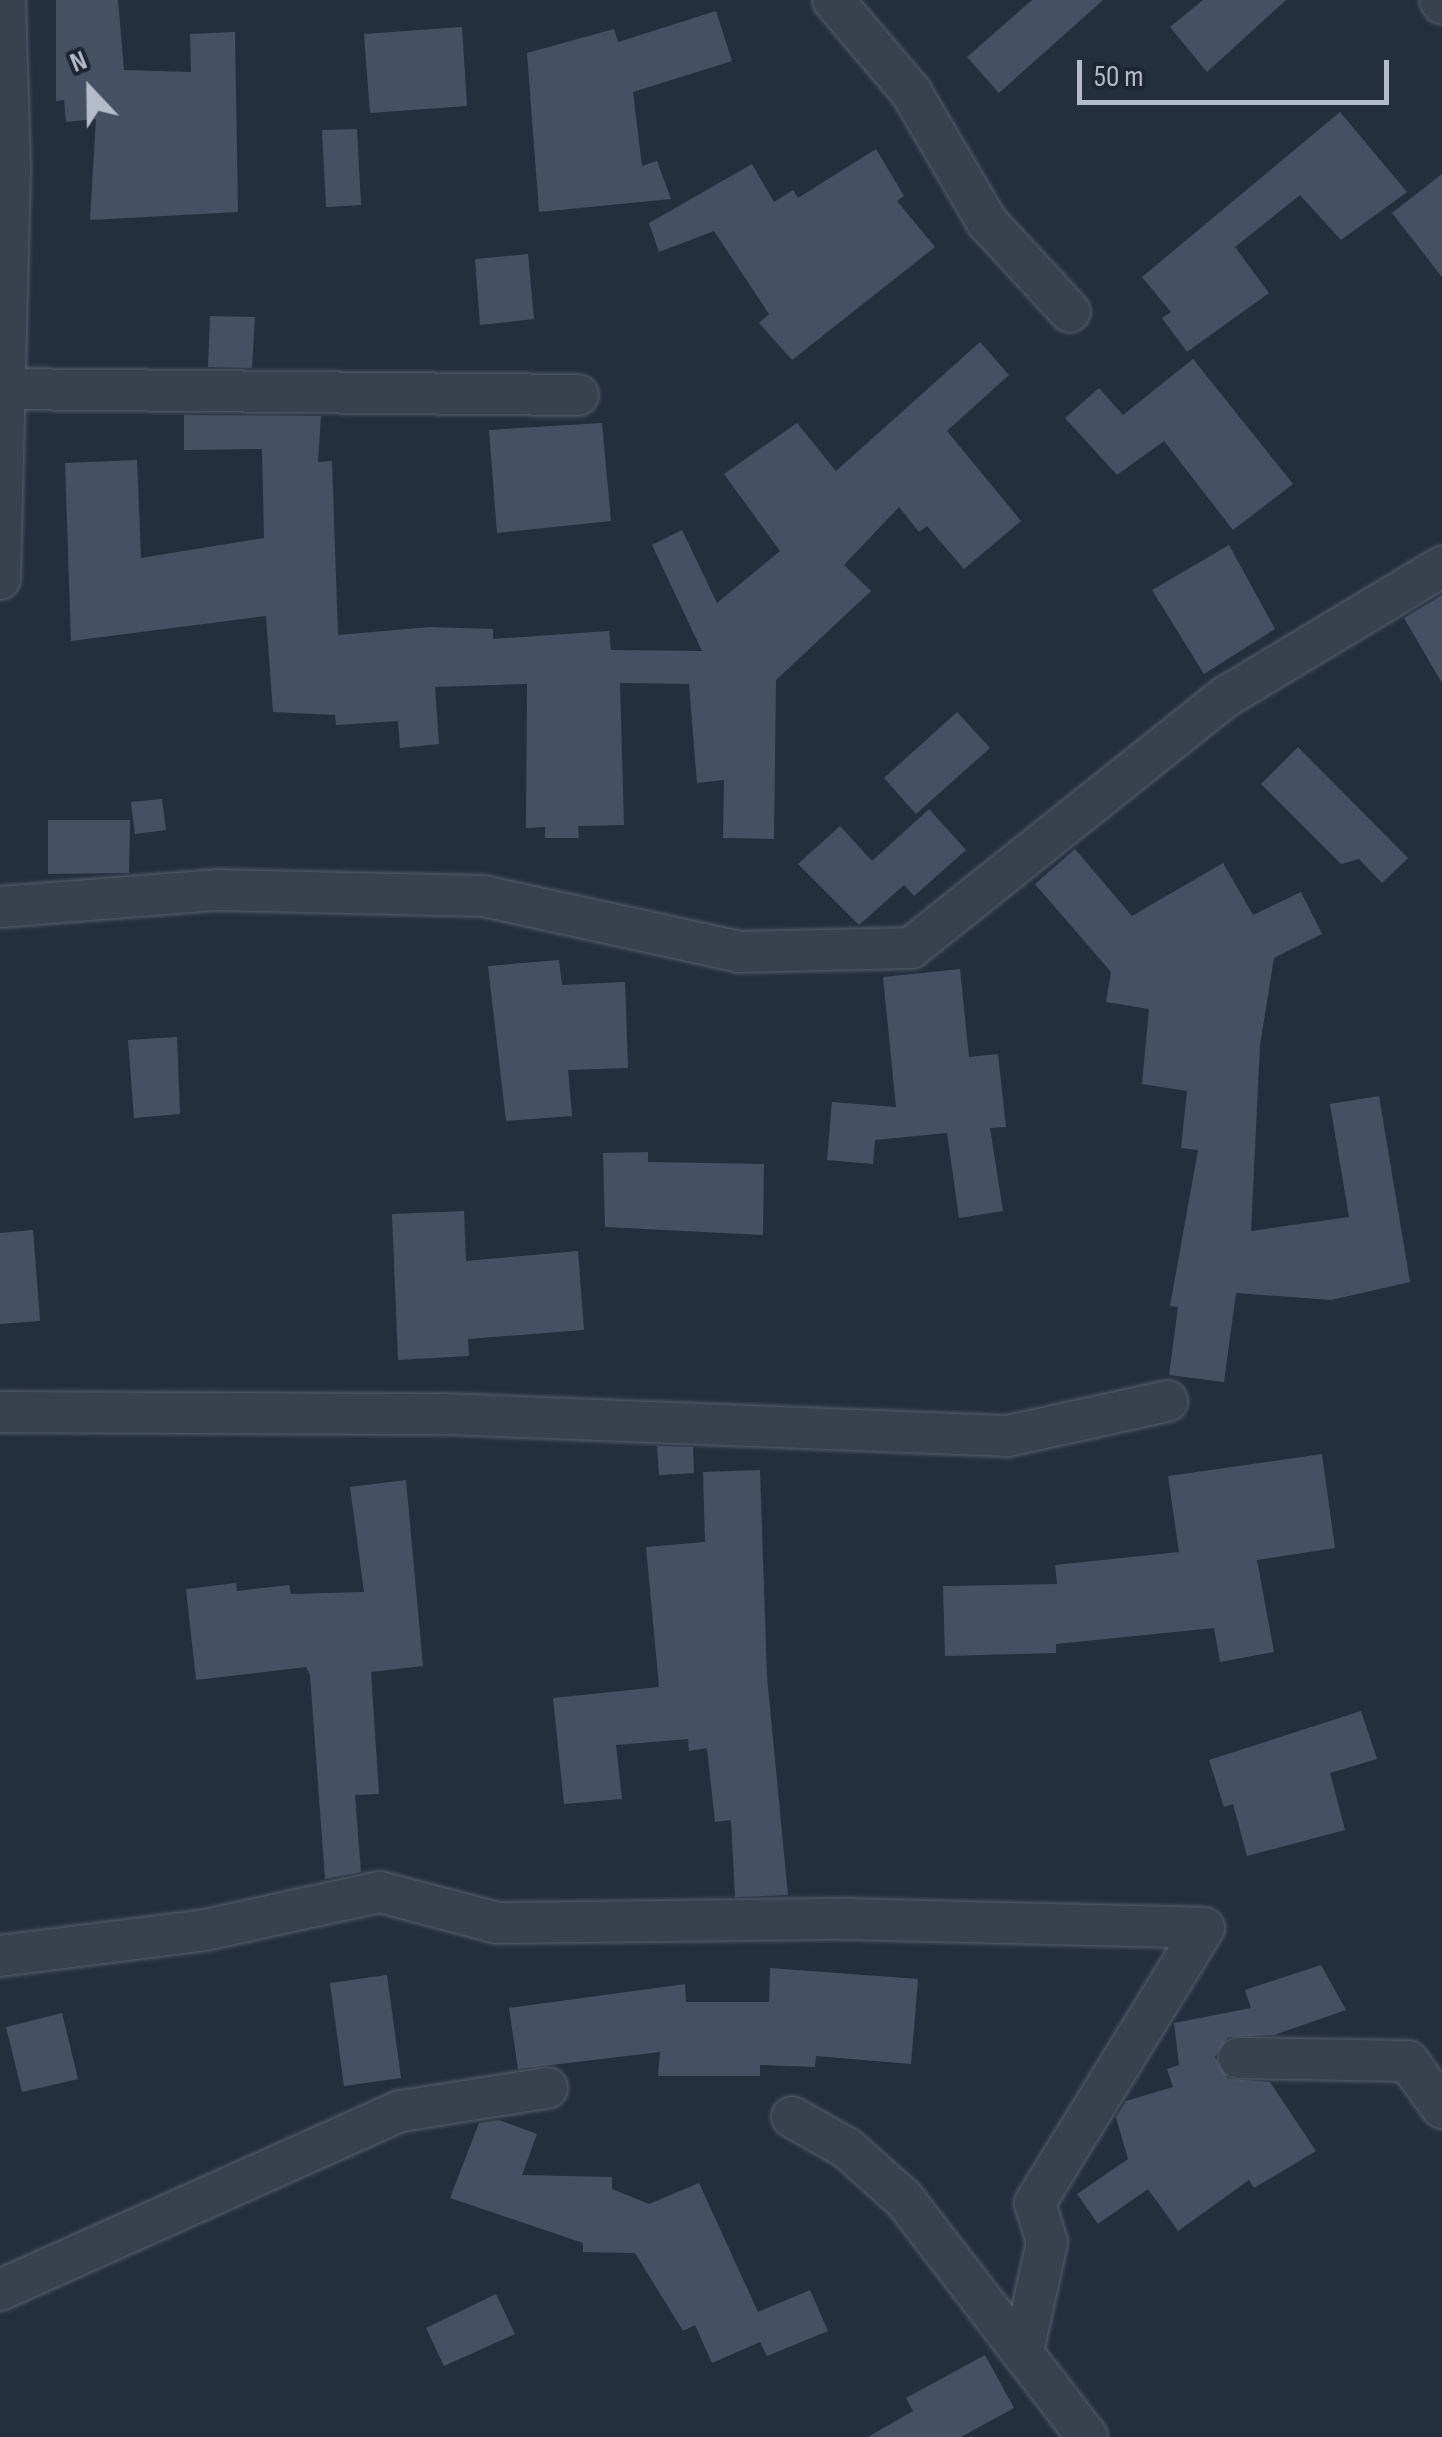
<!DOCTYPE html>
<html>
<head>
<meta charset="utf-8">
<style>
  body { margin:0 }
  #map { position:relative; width:1442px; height:2437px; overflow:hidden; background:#242f3e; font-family:"Sofia Sans Condensed",sans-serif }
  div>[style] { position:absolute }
  .building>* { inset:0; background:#455162 }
  .roads { filter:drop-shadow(0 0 2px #565f6c) drop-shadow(0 0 2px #565f6c) }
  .street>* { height:40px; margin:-20px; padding:0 20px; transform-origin:20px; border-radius:20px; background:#38414e }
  span { translate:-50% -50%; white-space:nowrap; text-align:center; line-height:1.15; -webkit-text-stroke:10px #1d2633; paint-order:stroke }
  .north { position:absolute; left:40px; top:40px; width:100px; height:100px; -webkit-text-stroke:8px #1d2633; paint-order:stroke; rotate:338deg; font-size:28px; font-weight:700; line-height:40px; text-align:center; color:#b4bcc9 }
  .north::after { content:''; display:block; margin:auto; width:35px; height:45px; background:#b4bcc9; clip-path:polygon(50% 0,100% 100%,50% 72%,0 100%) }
  .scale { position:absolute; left:1077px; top:60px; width:312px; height:45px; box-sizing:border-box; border:5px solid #b4bcc9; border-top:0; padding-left:12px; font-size:30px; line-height:35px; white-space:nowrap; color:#b4bcc9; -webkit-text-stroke:8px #1d2633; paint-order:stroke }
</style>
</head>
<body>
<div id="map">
  <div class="building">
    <i style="clip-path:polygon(56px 0,118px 0,124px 70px,191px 72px,190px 34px,235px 32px,238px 212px,90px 220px,96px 119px,66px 122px,64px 100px,56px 101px)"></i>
    <i style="clip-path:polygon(1032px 0,1103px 0,999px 93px,967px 57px)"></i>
    <i style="clip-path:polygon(1203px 0,1286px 0,1207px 72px,1170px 27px)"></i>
    <i style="clip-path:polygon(716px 11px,732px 61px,633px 92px,642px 166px,657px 161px,671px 199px,539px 212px,527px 53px,614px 29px,618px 42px)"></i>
    <i style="clip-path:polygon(462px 27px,467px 106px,370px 113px,364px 34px)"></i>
    <i style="clip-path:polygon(1340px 112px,1407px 192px,1341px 240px,1300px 195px,1235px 247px,1269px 293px,1187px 352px,1162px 318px,1171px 312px,1142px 277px)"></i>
    <i style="clip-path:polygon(357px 129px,361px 205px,326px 207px,322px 130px)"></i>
    <i style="clip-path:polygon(876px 149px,904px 196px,897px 201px,935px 247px,792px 360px,759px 323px,769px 314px,714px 231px,659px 252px,649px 223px,752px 164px,774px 202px,793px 190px,798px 198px)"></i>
    <i style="clip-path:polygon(1442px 174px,1442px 277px,1392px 213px)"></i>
    <i style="clip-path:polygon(528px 254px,534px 319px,480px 325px,475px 259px)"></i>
    <i style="clip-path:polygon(210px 316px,255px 317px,252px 368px,208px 367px)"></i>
    <i style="clip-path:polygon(980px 342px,1009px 375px,947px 431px,1021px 521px,964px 569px,927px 526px,919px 532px,899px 507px,844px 565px,871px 591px,776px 680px,774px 839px,723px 838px,724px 780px,697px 783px,689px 684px,620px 683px,624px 825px,578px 826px,579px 838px,545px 838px,545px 827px,526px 828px,527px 684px,435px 687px,439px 744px,400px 748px,398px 721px,336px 725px,335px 715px,273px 712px,266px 616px,71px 641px,65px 463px,137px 460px,141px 558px,264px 538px,262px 449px,184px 450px,184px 415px,321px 416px,318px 462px,332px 461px,338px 635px,430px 627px,493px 629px,493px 639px,609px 631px,611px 650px,702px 651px,652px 545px,682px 530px,717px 603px,780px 551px,724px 474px,797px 423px,836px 471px)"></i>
    <i style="clip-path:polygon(1193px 359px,1293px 484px,1233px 530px,1164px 441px,1117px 475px,1065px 418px,1099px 388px,1123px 415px)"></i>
    <i style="clip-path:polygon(602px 423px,611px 521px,497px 533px,489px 430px)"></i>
    <i style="clip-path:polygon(1229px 545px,1275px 629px,1204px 674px,1152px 590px)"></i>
    <i style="clip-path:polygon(1442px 595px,1442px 683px,1404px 618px)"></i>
    <i style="clip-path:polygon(957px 712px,990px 748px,916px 814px,884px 778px)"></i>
    <i style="clip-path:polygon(1298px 747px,1408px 858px,1382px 883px,1359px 859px,1341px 864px,1261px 784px)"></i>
    <i style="clip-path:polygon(162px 799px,166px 830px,135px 834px,131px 802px)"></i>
    <i style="clip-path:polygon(929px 809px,966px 850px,914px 896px,904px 885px,859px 925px,798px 864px,840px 826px,872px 861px)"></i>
    <i style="clip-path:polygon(48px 820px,130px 820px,129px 873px,48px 874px)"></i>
    <i style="clip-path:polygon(1075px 849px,1132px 916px,1223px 863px,1253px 915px,1301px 892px,1322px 934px,1274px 958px,1260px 1045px,1251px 1231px,1349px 1217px,1330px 1104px,1379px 1096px,1410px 1282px,1331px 1300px,1236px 1293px,1224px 1382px,1169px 1375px,1178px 1307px,1170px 1306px,1198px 1150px,1181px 1148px,1187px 1091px,1142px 1084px,1149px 1009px,1106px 1002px,1111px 972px,1035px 884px)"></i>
    <i style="clip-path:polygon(559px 960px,562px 985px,625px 982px,628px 1068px,568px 1070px,572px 1116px,506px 1121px,488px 966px)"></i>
    <i style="clip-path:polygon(960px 969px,969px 1057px,998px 1054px,1006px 1127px,990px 1128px,1003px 1211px,959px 1218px,947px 1133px,875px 1140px,873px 1164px,827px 1160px,832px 1102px,896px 1107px,883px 977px)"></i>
    <i style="clip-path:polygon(177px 1037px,180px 1114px,134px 1118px,128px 1040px)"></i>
    <i style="clip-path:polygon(648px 1152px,648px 1162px,764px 1164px,763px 1235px,605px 1227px,603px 1153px)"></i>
    <i style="clip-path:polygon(464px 1211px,466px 1261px,578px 1251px,584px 1330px,468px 1339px,469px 1356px,398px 1360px,392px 1214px)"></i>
    <i style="clip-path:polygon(33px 1230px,40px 1321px,0 1324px,0 1233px)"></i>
    <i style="clip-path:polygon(657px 1446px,693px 1447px,694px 1473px,659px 1475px)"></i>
    <i style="clip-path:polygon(1322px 1454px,1335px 1548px,1257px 1560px,1274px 1652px,1220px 1662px,1214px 1628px,1056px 1644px,1056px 1653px,945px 1656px,943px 1586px,1057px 1584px,1055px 1565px,1179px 1552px,1168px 1476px)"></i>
    <i style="clip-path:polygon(760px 1470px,767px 1677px,788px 1895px,735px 1897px,731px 1820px,715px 1822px,707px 1748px,689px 1751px,688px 1739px,616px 1745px,622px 1799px,564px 1804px,553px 1698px,659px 1687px,646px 1547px,705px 1542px,703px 1472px)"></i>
    <i style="clip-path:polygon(406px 1480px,423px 1666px,371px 1672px,379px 1794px,355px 1795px,361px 1872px,325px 1879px,310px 1675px,306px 1667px,196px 1680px,186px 1589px,236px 1583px,237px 1591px,289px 1585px,291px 1594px,364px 1592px,350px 1487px)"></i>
    <i style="clip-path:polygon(1361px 1711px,1377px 1759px,1330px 1773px,1345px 1830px,1247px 1856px,1233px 1804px,1224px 1807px,1209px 1760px)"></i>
    <i style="clip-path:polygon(1321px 1965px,1346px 2010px,1274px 2035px,1228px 2037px,1215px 2057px,1228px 2079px,1270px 2082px,1316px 2151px,1254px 2188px,1249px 2180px,1178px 2231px,1148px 2189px,1098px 2224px,1077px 2194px,1128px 2159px,1116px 2117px,1126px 2101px,1173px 2087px,1167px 2069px,1179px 2065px,1174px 2023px,1251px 2008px,1245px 1990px)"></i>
    <i style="clip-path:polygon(770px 1968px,918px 1979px,911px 2064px,816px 2056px,815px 2067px,760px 2065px,760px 2076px,658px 2076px,660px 2052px,518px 2069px,509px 2008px,685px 1984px,686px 2002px,769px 2002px)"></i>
    <i style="clip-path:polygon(387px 1975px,401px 2078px,344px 2086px,330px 1983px)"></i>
    <i style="clip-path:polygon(62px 2013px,78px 2079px,22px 2092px,6px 2027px)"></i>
    <i style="clip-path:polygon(499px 2120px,537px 2134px,522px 2175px,612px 2177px,612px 2189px,649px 2204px,699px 2183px,758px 2312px,810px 2290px,828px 2331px,767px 2356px,760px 2342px,712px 2363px,695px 2325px,683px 2331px,635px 2253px,583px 2252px,583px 2243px,450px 2198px,479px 2123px)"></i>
    <i style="clip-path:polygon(496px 2294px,515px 2334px,444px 2366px,426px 2328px)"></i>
    <i style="clip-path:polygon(985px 2355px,1014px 2408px,961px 2437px,868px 2437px,913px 2411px,906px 2398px)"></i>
  </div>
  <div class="roads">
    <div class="street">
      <i style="left:833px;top:0;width:121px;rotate:49.7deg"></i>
      <i style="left:911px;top:92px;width:151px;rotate:59.7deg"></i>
      <i style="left:987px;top:222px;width:122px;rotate:47.3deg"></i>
      <i style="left:1440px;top:0;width:4px;rotate:56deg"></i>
      <i style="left:4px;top:389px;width:574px;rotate:0.6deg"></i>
      <i style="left:0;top:579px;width:412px;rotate:-88.6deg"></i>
      <i style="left:10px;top:167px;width:167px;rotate:-91.7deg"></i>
      <i style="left:0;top:907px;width:219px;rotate:-4.5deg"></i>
      <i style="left:218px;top:890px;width:265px;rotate:1.3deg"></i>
      <i style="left:483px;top:896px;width:262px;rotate:12.3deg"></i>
      <i style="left:739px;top:952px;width:172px;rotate:-1.3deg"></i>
      <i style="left:911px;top:948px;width:404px;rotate:-38.6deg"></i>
      <i style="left:1227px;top:696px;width:251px;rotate:-31deg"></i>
      <i style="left:0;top:1412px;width:444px;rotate:0.3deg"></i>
      <i style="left:444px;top:1414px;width:564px;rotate:2.23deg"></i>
      <i style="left:1008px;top:1436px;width:163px;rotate:-12.4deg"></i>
      <i style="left:0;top:1956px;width:207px;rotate:-7.2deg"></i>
      <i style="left:205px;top:1930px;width:179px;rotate:-12.3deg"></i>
      <i style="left:380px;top:1892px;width:121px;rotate:14.8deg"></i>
      <i style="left:497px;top:1923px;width:350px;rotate:-0.7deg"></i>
      <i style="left:847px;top:1919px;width:357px;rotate:1.4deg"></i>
      <i style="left:1204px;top:1928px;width:323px;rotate:121.6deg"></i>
      <i style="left:1035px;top:2203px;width:41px;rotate:72.9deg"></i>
      <i style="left:1047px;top:2242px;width:113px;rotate:102.3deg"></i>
      <i style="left:1239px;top:2058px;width:169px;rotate:1deg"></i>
      <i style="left:1408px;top:2061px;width:58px;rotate:54.1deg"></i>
      <i style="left:792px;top:2117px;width:64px;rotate:29.7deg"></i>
      <i style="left:848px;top:2149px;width:75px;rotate:41.8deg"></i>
      <i style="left:904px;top:2199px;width:300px;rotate:52.4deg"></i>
      <i style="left:0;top:2290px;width:439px;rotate:-24.1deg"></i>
      <i style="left:401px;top:2111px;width:148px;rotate:-9deg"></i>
    </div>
  </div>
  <div class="north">N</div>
  <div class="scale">50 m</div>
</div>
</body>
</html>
